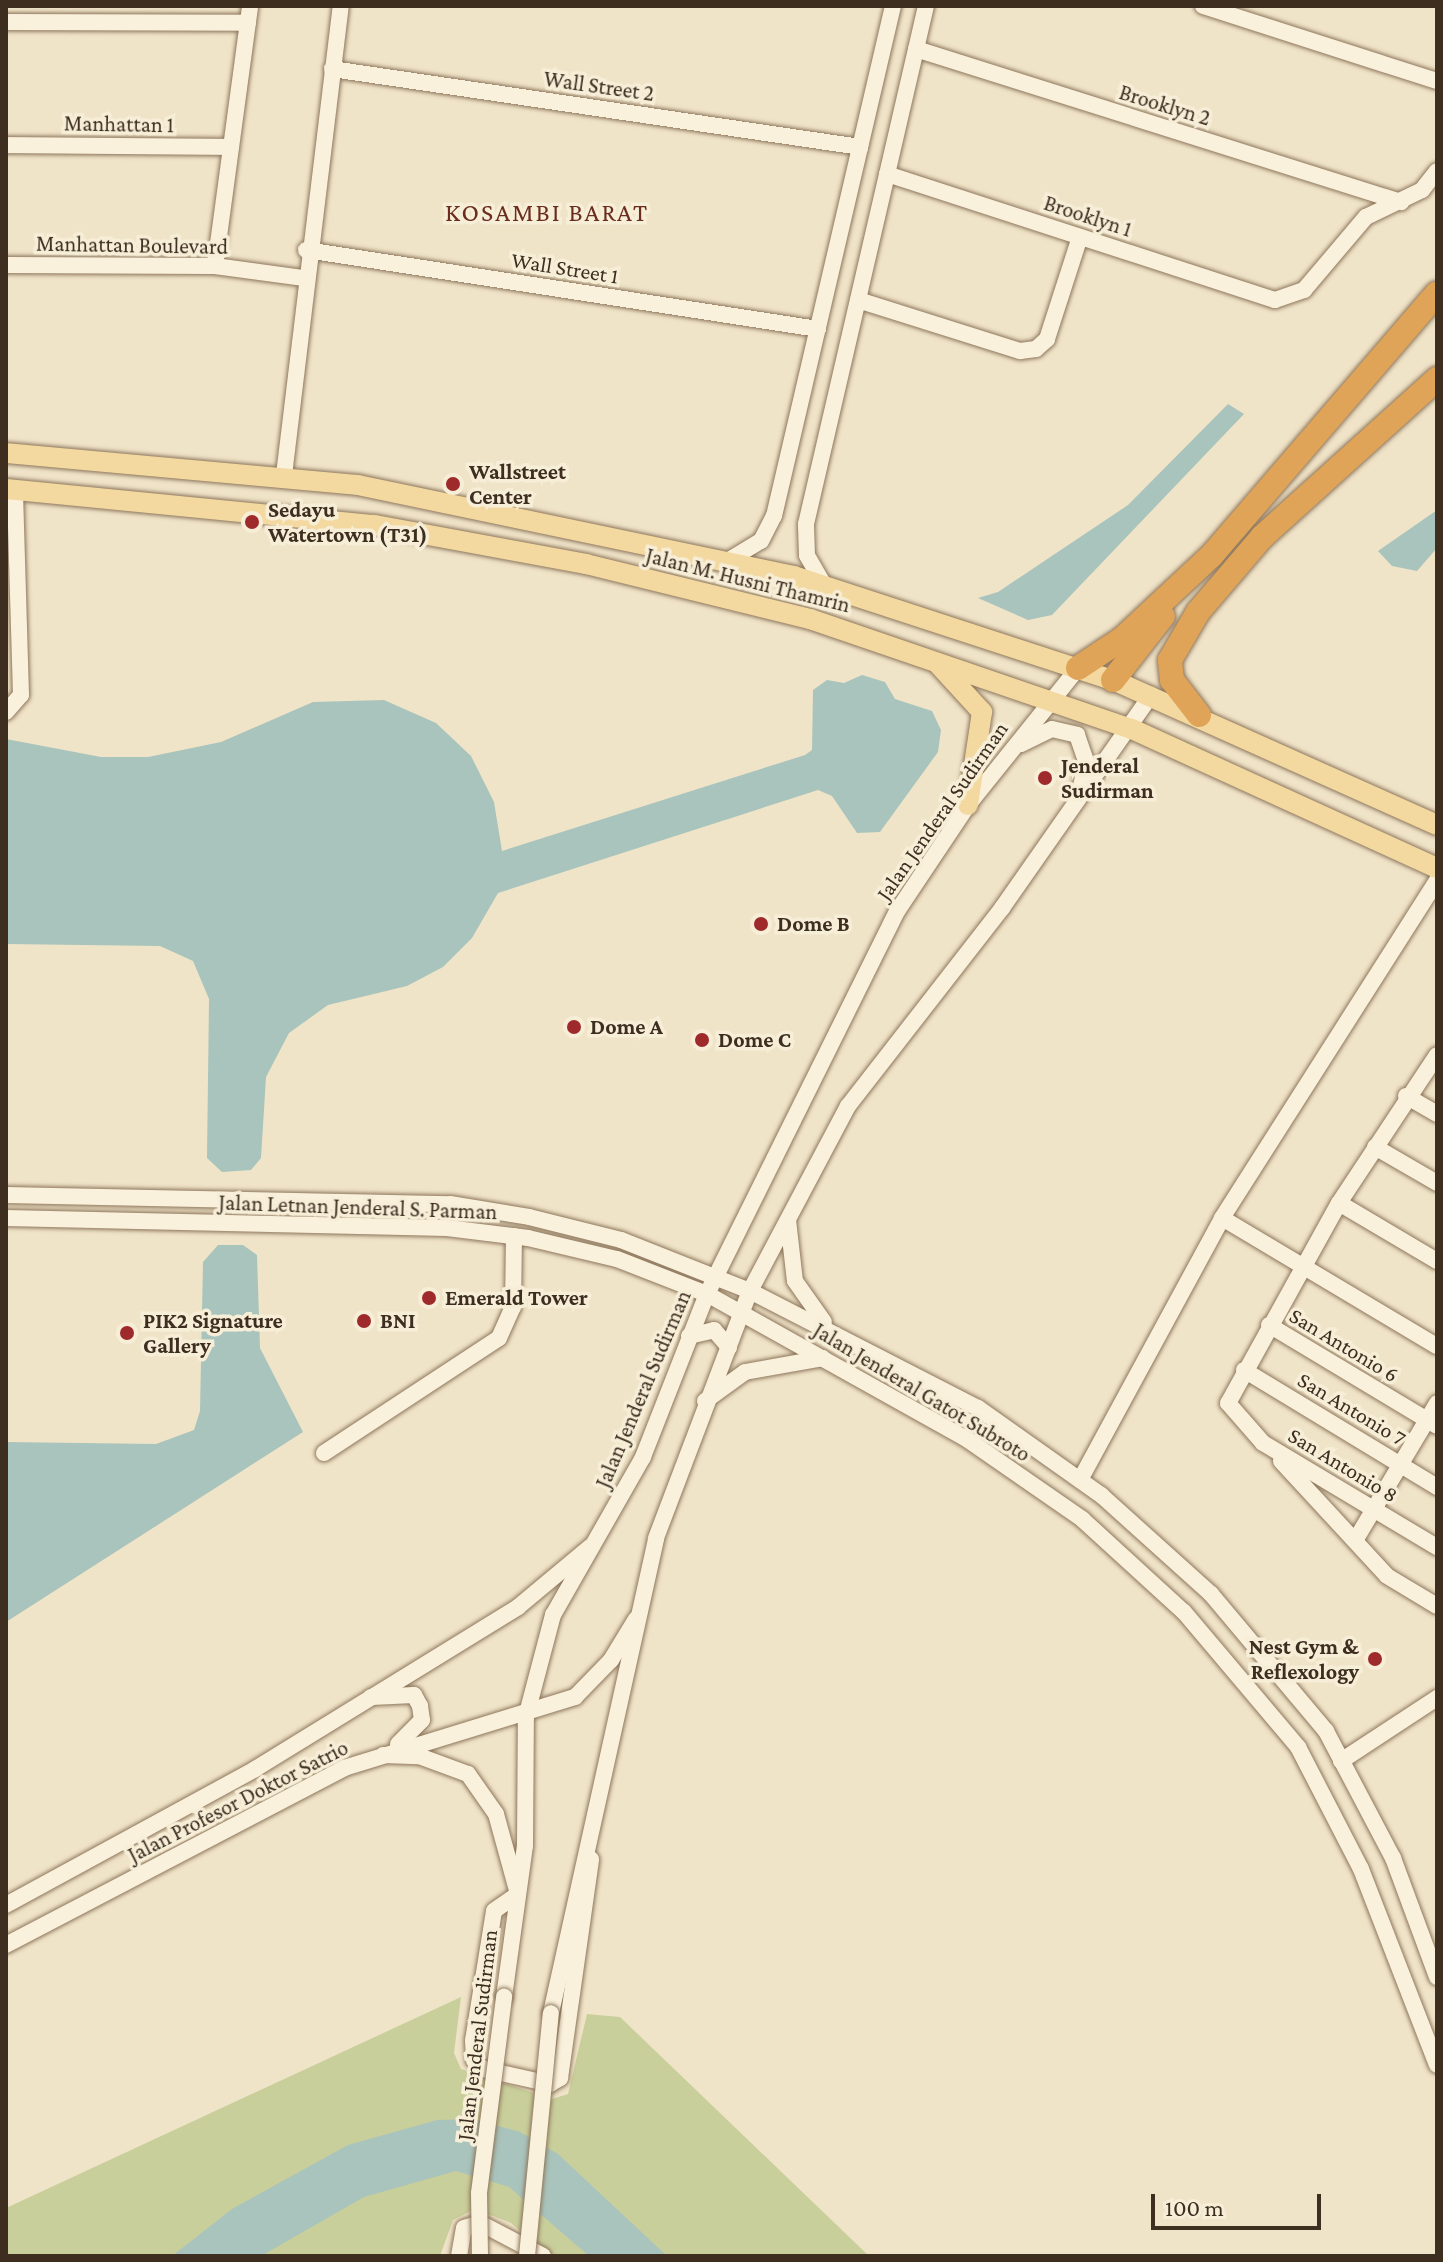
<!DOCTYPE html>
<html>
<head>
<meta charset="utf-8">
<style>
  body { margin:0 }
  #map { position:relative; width:1443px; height:2262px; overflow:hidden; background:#f0e4c8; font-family:"Crimson Pro",serif }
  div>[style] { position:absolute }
  .green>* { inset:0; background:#c9cf9b }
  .water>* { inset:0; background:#a9c4bc }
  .roads { filter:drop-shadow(0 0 2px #8d765c) drop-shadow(0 0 2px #8d765c) }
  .minor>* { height:16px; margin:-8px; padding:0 8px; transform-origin:8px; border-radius:8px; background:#faf1dc }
  .major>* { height:20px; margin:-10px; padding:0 10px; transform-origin:10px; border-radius:10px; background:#f3d9a0 }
  .highway>* { height:24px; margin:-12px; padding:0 12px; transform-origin:12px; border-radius:12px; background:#e0a458 }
  .bridges { filter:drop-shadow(0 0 2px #8d765c) drop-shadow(0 0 2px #8d765c) }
  .minor-bridge>* { height:16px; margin:-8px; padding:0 8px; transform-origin:8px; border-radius:8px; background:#faf1dc }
  .dots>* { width:22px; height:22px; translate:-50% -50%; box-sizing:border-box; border:4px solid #f7eed8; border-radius:50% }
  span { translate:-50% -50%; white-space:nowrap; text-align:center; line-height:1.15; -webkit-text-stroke:7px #f7eed8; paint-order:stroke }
  .street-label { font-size:22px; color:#3d2e20 }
  .poi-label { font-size:22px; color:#3d2e20; font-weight:700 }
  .left { translate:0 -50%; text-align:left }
  .right { translate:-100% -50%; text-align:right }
  .quarter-label { font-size:26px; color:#6b2e1e; letter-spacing:2px }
  .frame { position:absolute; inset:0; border:8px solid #3d2e20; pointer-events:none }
  .scale { position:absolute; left:1151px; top:2194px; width:170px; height:36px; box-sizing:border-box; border:4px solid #3d2e20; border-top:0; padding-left:10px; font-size:24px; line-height:28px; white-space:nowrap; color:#3d2e20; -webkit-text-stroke:6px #f7eed8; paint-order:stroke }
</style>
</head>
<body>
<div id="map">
  <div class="green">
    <i style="clip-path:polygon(461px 1997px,454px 2053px,461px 2069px,552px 2099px,568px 2094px,587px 2014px,620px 2017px,869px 2256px,550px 2256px,511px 2223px,475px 2209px,453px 2220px,440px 2256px,6px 2256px,6px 2208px)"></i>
  </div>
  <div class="water">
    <i style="clip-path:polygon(1228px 404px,1244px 414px,1052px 615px,1028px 620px,978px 598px,998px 592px,1128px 505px)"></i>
    <i style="clip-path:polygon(1437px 510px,1437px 548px,1417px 571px,1392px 566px,1378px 551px)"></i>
    <i style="clip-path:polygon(862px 675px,885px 682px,895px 699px,932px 711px,941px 730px,938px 752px,880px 832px,857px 833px,832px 796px,818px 790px,498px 893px,472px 938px,443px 967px,407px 986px,328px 1005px,289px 1033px,266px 1077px,261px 1158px,251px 1170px,222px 1172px,207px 1158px,209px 999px,193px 961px,160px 946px,6px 944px,6px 739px,101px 757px,148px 757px,221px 742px,313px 702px,384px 700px,436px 723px,471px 756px,494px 802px,502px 851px,805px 755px,812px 750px,813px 690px,827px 680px,844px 683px)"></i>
    <i style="clip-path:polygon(218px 1245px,243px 1245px,257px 1255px,260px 1348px,303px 1432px,6px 1622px,6px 1442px,156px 1444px,194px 1430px,200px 1411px,203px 1262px)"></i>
    <i style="clip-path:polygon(474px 2119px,520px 2132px,558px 2154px,667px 2256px,589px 2256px,509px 2187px,456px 2171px,364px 2197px,261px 2256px,172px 2256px,232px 2209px,348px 2145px,437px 2120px)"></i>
  </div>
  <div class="roads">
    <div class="minor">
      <i style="left:1203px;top:6px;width:246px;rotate:17.8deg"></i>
      <i style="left:6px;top:22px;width:242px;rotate:0.2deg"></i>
      <i style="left:916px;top:49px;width:509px;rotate:17.51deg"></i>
      <i style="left:332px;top:69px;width:534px;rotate:8.4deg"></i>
      <i style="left:6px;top:145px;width:225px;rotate:0.5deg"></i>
      <i style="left:887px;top:174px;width:408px;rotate:18deg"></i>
      <i style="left:1275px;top:300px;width:31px;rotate:-19deg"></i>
      <i style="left:1304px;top:290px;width:96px;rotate:-49.7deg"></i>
      <i style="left:1366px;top:217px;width:62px;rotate:-25.7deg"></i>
      <i style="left:1422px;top:190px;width:24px;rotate:-52deg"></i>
      <i style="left:306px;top:250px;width:518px;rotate:8.77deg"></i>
      <i style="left:6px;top:265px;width:209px;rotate:0.3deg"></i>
      <i style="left:215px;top:266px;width:90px;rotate:7.7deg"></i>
      <i style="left:215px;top:266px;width:262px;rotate:-82.3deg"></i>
      <i style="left:858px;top:300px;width:170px;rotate:17.5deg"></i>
      <i style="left:1020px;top:351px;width:16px;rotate:-7deg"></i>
      <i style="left:1036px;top:349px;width:15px;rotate:-42deg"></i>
      <i style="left:1047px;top:339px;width:107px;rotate:-72.1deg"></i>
      <i style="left:284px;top:475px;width:472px;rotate:-83.1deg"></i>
      <i style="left:729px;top:560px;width:37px;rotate:-31deg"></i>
      <i style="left:761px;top:541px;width:28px;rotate:-63deg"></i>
      <i style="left:774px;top:516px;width:524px;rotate:-76.87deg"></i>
      <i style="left:824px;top:585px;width:34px;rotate:-120deg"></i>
      <i style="left:807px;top:555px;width:31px;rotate:-92deg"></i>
      <i style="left:806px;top:524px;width:532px;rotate:-76.96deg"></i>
      <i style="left:6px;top:712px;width:23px;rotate:-49deg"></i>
      <i style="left:21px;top:695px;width:205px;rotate:-91.7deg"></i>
      <i style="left:1021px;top:744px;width:34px;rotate:-26deg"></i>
      <i style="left:1052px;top:729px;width:26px;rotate:13deg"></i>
      <i style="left:1077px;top:735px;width:28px;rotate:71deg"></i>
      <i style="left:1086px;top:761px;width:36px;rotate:101deg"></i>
      <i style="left:1437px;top:1055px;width:178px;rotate:123.5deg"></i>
      <i style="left:1339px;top:1203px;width:229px;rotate:119deg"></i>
      <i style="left:1228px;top:1403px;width:53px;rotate:48.8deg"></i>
      <i style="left:1263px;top:1443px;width:203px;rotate:30.9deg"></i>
      <i style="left:1406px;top:1096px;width:36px;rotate:30deg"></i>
      <i style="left:1375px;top:1147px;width:72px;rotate:30.1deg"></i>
      <i style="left:6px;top:1195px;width:444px;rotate:1.2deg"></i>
      <i style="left:450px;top:1204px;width:80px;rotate:9.3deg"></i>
      <i style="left:529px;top:1217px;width:95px;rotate:14deg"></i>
      <i style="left:621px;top:1240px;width:139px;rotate:21.6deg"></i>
      <i style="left:750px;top:1291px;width:256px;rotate:27.2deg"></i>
      <i style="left:978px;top:1408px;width:151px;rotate:35.3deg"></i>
      <i style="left:1101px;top:1495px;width:148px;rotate:42deg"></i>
      <i style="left:1211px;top:1594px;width:179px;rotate:50deg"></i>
      <i style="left:1326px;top:1731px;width:144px;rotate:62.2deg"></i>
      <i style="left:1393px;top:1858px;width:127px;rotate:69.7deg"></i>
      <i style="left:1339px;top:1203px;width:114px;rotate:30.6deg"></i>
      <i style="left:6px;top:1218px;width:441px;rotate:1.3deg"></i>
      <i style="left:447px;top:1228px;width:82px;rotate:7deg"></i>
      <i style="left:528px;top:1238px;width:91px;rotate:13.3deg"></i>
      <i style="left:617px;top:1259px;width:97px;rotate:21.3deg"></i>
      <i style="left:707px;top:1294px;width:299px;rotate:29.2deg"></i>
      <i style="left:968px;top:1440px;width:139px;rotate:34.7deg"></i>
      <i style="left:1082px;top:1519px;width:138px;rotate:42.4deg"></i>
      <i style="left:1184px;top:1612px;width:177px;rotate:49.8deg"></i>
      <i style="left:1298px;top:1747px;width:137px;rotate:62.7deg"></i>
      <i style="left:1361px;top:1869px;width:210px;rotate:68.8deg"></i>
      <i style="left:1222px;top:1218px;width:250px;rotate:30.8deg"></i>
      <i style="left:788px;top:1220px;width:61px;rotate:83.5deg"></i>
      <i style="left:795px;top:1281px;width:50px;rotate:54.7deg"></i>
      <i style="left:1269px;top:1325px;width:196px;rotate:31deg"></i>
      <i style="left:689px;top:1336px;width:26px;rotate:-13deg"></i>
      <i style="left:714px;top:1330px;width:23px;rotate:49deg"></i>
      <i style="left:1244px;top:1370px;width:226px;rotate:31.2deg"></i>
      <i style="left:705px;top:1401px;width:49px;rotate:-35.9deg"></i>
      <i style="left:745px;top:1372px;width:79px;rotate:-10.2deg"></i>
      <i style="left:324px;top:1453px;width:209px;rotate:-33.3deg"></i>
      <i style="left:499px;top:1338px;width:34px;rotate:-66deg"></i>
      <i style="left:513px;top:1307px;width:71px;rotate:-89.2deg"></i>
      <i style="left:1281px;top:1461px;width:156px;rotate:47.3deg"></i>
      <i style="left:1387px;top:1576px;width:58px;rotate:31deg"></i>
      <i style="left:1080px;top:1480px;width:298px;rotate:-61.5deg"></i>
      <i style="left:1222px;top:1218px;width:400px;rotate:-57.5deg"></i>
      <i style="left:1356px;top:1539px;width:158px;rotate:-59.2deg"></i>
      <i style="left:371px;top:1697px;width:43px;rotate:-2.7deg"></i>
      <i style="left:414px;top:1695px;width:13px;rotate:61deg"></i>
      <i style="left:420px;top:1706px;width:14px;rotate:82deg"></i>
      <i style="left:422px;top:1720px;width:34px;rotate:135deg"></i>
      <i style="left:383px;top:1755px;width:36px;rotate:2deg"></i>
      <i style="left:419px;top:1756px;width:52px;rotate:20.2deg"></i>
      <i style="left:468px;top:1774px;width:49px;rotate:55deg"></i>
      <i style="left:496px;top:1814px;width:83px;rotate:74.6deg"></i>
      <i style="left:518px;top:1894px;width:29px;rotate:145deg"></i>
      <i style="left:494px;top:1911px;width:131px;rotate:99.2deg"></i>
      <i style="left:473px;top:2040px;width:20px;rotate:87deg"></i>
      <i style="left:474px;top:2060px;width:13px;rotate:45deg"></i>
      <i style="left:483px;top:2069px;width:69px;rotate:12.6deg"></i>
      <i style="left:550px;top:2084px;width:12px;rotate:-31deg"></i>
      <i style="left:560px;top:2078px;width:221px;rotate:-81.9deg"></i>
      <i style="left:1341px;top:1761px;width:115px;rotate:-33.3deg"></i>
      <i style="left:6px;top:1905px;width:284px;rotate:-28.6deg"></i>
      <i style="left:255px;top:1769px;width:309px;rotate:-31.6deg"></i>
      <i style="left:518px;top:1607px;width:94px;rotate:-39.8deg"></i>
      <i style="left:6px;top:1945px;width:382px;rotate:-27.6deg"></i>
      <i style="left:344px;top:1768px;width:242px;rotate:-17.1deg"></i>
      <i style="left:575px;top:1697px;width:52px;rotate:-45.8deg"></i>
      <i style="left:611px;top:1660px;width:48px;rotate:-58.6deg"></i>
      <i style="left:504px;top:1997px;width:152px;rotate:-82.1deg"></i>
      <i style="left:525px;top:1846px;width:129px;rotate:-89.6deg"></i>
      <i style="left:526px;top:1717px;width:106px;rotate:-75.2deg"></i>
      <i style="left:553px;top:1615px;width:182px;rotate:-60.3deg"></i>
      <i style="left:643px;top:1457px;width:175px;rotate:-68.6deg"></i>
      <i style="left:707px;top:1294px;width:429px;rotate:-63.6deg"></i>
      <i style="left:898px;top:910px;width:126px;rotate:-56.3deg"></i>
      <i style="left:968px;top:805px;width:176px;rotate:-51.2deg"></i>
      <i style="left:551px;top:2013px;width:486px;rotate:-77.5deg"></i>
      <i style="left:656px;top:1538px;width:264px;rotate:-69.2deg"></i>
      <i style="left:750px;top:1291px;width:209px;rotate:-62.1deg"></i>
      <i style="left:848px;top:1106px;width:251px;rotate:-52.1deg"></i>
      <i style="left:1002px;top:908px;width:260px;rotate:-55deg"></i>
      <i style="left:459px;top:2256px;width:28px;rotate:-80deg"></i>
      <i style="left:464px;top:2228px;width:17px;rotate:-17deg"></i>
      <i style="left:480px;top:2223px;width:71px;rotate:27.6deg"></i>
    </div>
    <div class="major">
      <i style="left:6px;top:453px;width:353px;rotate:5.2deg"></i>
      <i style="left:358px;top:485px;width:445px;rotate:11.8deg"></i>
      <i style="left:794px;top:576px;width:336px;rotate:18.1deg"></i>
      <i style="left:1113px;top:680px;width:355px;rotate:24.1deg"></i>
      <i style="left:6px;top:489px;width:370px;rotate:5.6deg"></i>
      <i style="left:374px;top:525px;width:216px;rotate:10.4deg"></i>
      <i style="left:586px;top:564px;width:231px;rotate:13.8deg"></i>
      <i style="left:810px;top:619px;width:340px;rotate:18.9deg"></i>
      <i style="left:1132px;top:729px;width:335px;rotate:24.5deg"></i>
      <i style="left:939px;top:665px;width:64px;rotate:47.5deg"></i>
      <i style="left:982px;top:712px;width:94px;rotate:98.6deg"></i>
    </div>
    <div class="highway">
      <i style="left:1078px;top:668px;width:53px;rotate:-33.4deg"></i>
      <i style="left:1122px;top:639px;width:123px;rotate:-43deg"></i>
      <i style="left:1212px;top:555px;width:345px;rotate:-49.3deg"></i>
      <i style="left:1113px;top:680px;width:81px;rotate:-52deg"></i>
      <i style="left:1199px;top:715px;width:44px;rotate:-127.6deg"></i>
      <i style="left:1172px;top:680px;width:20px;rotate:-96deg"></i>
      <i style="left:1170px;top:660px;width:56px;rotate:-59.7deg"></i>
      <i style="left:1198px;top:612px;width:99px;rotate:-49.5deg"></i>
      <i style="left:1262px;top:537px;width:236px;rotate:-42.1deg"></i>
    </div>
  </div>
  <div class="bridges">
    <div class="minor-bridge">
      <i style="left:480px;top:2256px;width:63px;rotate:-90.9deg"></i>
      <i style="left:479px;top:2193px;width:198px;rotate:-82.7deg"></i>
      <i style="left:527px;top:2256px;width:244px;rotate:-84.4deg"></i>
    </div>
  </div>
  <div class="dots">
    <i style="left:453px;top:484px;background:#9e2a2b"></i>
    <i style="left:252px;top:522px;background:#9e2a2b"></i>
    <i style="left:1045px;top:778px;background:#9e2a2b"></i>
    <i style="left:761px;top:924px;background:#9e2a2b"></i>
    <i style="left:574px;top:1027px;background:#9e2a2b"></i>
    <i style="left:702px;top:1040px;background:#9e2a2b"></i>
    <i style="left:429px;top:1298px;background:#9e2a2b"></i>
    <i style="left:364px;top:1321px;background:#9e2a2b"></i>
    <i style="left:127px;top:1333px;background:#9e2a2b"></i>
    <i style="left:1375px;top:1659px;background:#9e2a2b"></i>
  </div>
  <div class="street-label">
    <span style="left:599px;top:86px;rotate:8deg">Wall Street 2</span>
    <span style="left:1165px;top:105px;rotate:17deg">Brooklyn 2</span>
    <span style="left:119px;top:124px;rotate:1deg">Manhattan 1</span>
    <span style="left:1088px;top:216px;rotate:18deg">Brooklyn 1</span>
    <span style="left:132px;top:245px;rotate:1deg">Manhattan Boulevard</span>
    <span style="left:565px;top:268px;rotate:9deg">Wall Street 1</span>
    <span style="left:748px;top:580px;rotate:14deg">Jalan M. Husni Thamrin</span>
    <span style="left:942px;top:811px;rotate:-55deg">Jalan Jenderal Sudirman</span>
    <span style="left:358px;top:1207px;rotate:2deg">Jalan Letnan Jenderal S. Parman</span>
    <span style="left:1344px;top:1345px;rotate:31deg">San Antonio 6</span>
    <span style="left:643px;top:1389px;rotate:-67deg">Jalan Jenderal Sudirman</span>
    <span style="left:922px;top:1392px;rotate:31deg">Jalan Jenderal Gatot Subroto</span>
    <span style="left:1352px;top:1409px;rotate:31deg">San Antonio 7</span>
    <span style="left:1343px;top:1465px;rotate:31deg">San Antonio 8</span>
    <span style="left:238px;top:1801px;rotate:-27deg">Jalan Profesor Doktor Satrio</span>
    <span style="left:477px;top:2035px;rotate:-83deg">Jalan Jenderal Sudirman</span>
  </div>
  <div class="poi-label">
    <span class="left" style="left:469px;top:484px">Wallstreet<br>Center</span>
    <span class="left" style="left:268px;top:522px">Sedayu<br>Watertown (T31)</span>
    <span class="left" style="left:1061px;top:778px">Jenderal<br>Sudirman</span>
    <span class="left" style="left:777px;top:924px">Dome B</span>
    <span class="left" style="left:590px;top:1027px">Dome A</span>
    <span class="left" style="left:718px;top:1040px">Dome C</span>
    <span class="left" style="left:445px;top:1298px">Emerald Tower</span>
    <span class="left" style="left:143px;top:1333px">PIK2 Signature<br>Gallery</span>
    <span class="left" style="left:380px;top:1321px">BNI</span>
    <span class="right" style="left:1359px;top:1659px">Nest Gym &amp;<br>Reflexology</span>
  </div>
  <div class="quarter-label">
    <span style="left:547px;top:213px">KOSAMBI BARAT</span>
  </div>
  <div class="frame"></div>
  <div class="scale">100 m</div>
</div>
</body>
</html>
